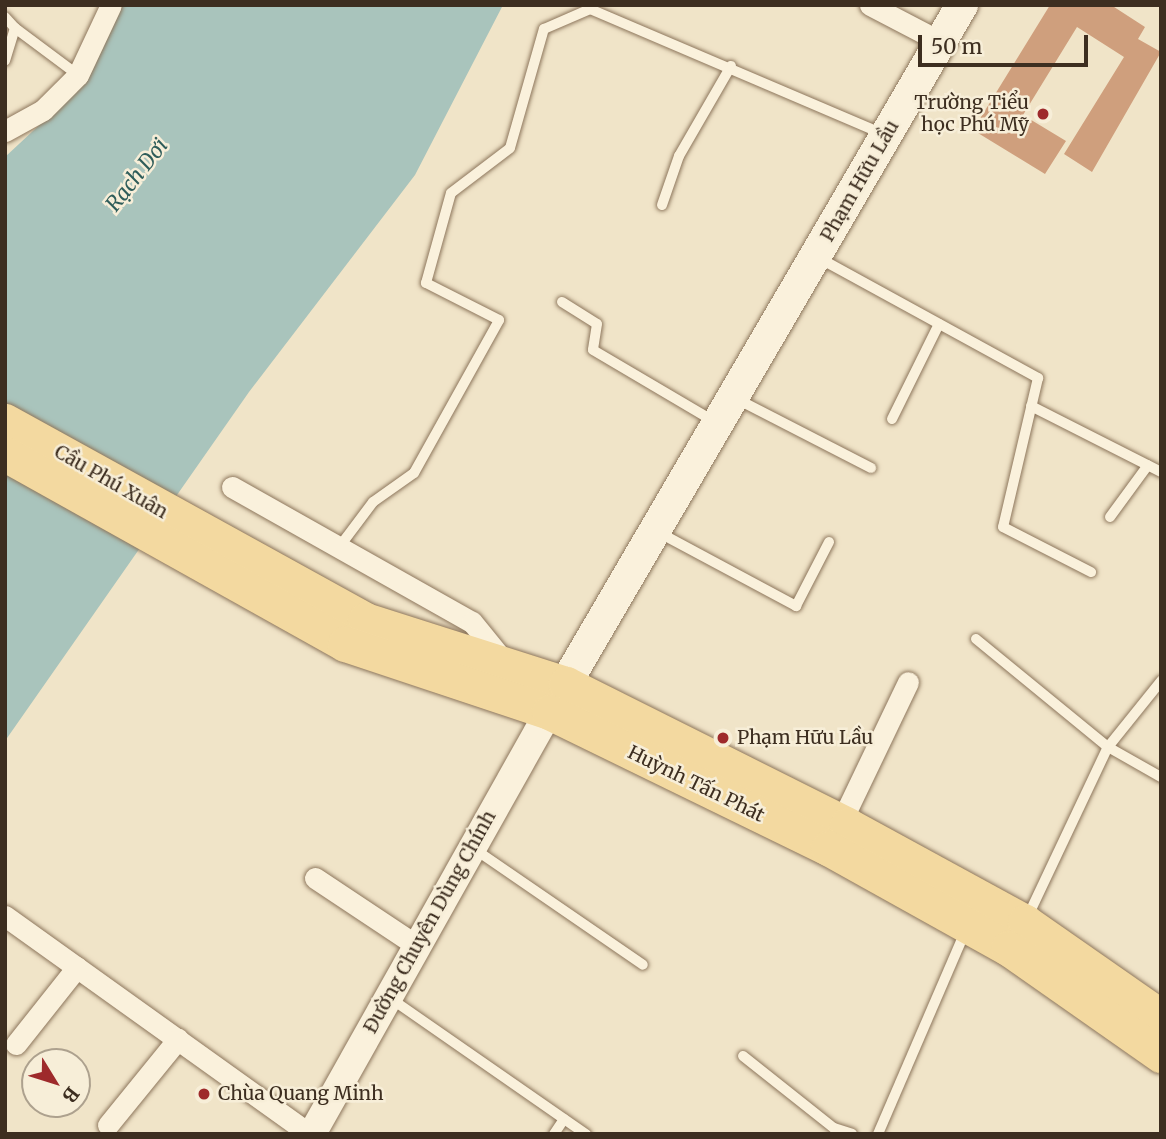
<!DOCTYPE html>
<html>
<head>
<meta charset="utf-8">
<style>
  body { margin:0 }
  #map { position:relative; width:1166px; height:1139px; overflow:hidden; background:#f0e4c8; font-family:Merriweather,serif }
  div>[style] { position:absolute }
  .water>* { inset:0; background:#a9c4bc }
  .building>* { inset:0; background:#cf9f7d }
  .roads { filter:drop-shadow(0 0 2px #8d765c) drop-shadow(0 0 2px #8d765c) }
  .service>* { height:10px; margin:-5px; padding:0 5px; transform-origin:5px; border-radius:5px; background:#faf1dc }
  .minor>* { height:21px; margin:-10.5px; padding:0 10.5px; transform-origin:10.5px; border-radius:10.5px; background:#faf1dc }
  .tertiary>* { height:28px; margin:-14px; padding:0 14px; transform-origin:14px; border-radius:14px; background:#faf1dc }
  .secondary>* { height:32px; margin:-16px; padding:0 16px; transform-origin:16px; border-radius:16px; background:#faf1dc }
  .primary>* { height:35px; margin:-17.5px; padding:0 17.5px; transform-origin:17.5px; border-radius:17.5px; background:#f3d9a0 }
  .dots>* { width:19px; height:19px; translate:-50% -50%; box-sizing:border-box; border:4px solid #f7eed8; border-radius:50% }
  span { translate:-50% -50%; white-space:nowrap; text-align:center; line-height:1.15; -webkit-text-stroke:5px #f7eed8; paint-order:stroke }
  .poi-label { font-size:19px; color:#3d2e20 }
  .right { translate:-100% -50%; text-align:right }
  .left { translate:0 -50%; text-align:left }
  .street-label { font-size:19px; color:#3d2e20 }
  .water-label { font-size:21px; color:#2f5d5a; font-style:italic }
  .frame { position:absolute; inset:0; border:7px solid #3d2e20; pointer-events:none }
  .north { position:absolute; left:21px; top:1048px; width:70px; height:70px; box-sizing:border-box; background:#f7eed8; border:2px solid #ada18e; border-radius:50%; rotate:128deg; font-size:19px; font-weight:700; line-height:28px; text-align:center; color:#3d2e20 }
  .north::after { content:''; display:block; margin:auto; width:24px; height:32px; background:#9e2a2b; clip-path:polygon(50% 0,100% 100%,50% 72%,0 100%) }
  .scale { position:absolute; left:918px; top:35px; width:170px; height:32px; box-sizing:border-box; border:4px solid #3d2e20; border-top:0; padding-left:9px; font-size:21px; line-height:24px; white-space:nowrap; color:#3d2e20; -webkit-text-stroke:5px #f7eed8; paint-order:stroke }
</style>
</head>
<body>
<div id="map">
  <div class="water">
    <i style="clip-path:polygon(123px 5px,503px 5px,415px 175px,249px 392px,5px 741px,5px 157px,77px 90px)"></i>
  </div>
  <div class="building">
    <i style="clip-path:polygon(1050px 5px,1111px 5px,1145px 27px,1138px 39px,1161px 52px,1092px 172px,1064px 154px,1124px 57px,1077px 27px,1023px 115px,1066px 141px,1045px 174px,973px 130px)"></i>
  </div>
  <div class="roads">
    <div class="service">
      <i style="left:5px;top:17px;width:15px;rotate:48deg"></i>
      <i style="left:15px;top:28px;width:34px;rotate:107deg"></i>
      <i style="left:15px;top:28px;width:79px;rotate:36.7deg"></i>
      <i style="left:662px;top:205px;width:52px;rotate:-70.9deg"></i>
      <i style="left:679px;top:156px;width:104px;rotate:-60deg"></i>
      <i style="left:819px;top:258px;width:250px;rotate:28.7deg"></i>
      <i style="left:1038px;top:378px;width:153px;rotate:103.2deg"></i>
      <i style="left:1003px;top:527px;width:99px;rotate:27.1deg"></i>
      <i style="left:562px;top:302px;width:41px;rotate:32.2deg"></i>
      <i style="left:597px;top:324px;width:26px;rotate:99deg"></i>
      <i style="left:593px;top:350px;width:142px;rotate:30.5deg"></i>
      <i style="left:735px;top:398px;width:153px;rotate:27.2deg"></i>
      <i style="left:1031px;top:406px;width:146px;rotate:26.9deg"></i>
      <i style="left:892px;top:419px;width:106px;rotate:-63.7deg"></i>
      <i style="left:1110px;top:517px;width:64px;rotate:-53.8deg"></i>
      <i style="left:658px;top:532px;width:157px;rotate:28.2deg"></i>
      <i style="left:796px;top:606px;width:72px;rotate:-62.7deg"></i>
      <i style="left:340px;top:546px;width:55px;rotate:-53.1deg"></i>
      <i style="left:373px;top:502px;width:50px;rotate:-35.3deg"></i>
      <i style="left:414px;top:473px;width:175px;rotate:-60.9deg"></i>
      <i style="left:499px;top:320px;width:82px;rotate:-153.1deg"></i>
      <i style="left:426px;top:283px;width:93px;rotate:-74.5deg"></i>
      <i style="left:451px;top:193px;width:74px;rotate:-37.3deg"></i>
      <i style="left:510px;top:148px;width:124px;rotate:-74.1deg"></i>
      <i style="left:544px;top:29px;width:50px;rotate:-23.5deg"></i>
      <i style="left:590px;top:9px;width:319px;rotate:23.1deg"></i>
      <i style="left:976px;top:639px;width:171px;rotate:39.3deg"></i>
      <i style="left:1108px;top:747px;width:61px;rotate:29.5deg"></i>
      <i style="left:473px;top:848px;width:206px;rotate:34.5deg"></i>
      <i style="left:1027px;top:918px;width:189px;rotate:-64.7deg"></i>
      <i style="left:1108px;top:747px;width:85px;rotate:-51.2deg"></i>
      <i style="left:390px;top:998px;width:239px;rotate:34.8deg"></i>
      <i style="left:743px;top:1056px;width:116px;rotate:38.4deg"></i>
      <i style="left:834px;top:1128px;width:19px;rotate:18deg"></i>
      <i style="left:554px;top:1134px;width:18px;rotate:-56deg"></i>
      <i style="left:878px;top:1134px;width:222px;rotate:-66.7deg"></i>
    </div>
    <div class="minor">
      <i style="left:870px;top:5px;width:80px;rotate:27.5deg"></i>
      <i style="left:5px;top:131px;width:43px;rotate:-28.9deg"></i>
      <i style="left:43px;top:110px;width:49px;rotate:-45deg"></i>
      <i style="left:78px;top:75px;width:77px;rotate:-64.8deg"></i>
      <i style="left:232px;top:487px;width:275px;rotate:29.4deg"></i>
      <i style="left:472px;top:622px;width:48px;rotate:51deg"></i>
      <i style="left:841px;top:822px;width:155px;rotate:-64.4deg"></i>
      <i style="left:315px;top:878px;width:121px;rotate:33.6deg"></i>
      <i style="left:5px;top:916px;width:375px;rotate:35.6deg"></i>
      <i style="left:16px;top:1044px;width:98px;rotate:-51.6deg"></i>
      <i style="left:108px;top:1125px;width:111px;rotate:-50.9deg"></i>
    </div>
    <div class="tertiary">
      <i style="left:312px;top:1134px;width:484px;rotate:-60.7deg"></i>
    </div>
    <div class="secondary">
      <i style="left:553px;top:705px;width:811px;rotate:-59.7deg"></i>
    </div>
    <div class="primary">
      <i style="left:5px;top:421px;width:411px;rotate:28.9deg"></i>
      <i style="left:365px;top:620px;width:211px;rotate:17.7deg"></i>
      <i style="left:566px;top:684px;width:314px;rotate:26.6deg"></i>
      <i style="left:847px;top:825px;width:203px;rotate:28.6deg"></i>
      <i style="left:1025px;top:922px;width:166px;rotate:34.9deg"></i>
      <i style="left:5px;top:454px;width:389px;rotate:29.2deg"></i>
      <i style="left:345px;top:644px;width:215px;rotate:18.4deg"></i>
      <i style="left:549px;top:712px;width:310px;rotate:26deg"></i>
      <i style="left:828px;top:848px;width:206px;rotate:29.1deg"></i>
      <i style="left:1008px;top:948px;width:187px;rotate:35deg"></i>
    </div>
  </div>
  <div class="dots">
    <i style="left:1043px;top:114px;background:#9e2a2b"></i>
    <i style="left:723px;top:738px;background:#9e2a2b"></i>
    <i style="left:204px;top:1094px;background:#9e2a2b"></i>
  </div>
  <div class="poi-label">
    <span class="right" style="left:1029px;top:114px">Trường Tiểu<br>học Phú Mỹ</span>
    <span class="left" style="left:737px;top:738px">Phạm Hữu Lầu</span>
    <span class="left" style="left:218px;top:1094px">Chùa Quang Minh</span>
  </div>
  <div class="street-label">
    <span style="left:860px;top:181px;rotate:-60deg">Phạm Hữu Lầu</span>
    <span style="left:111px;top:482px;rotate:30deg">Cầu Phú Xuân</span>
    <span style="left:696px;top:784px;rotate:26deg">Huỳnh Tấn Phát</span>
    <span style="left:430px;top:922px;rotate:-61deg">Đường Chuyên Dùng Chính</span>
  </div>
  <div class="water-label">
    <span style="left:137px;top:175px;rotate:-52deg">Rạch Dơi</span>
  </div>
  <div class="frame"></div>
  <div class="north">B</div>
  <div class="scale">50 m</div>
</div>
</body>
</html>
